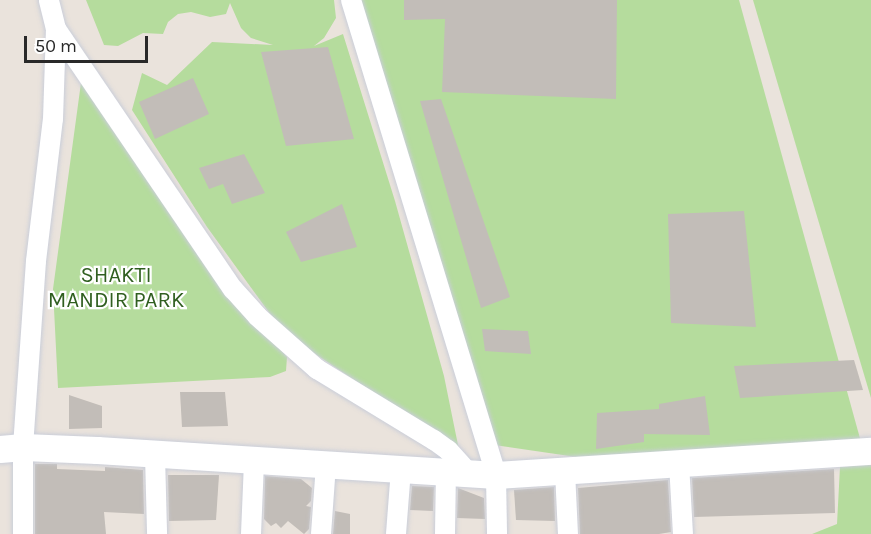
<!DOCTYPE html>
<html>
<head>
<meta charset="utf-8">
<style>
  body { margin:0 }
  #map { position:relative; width:871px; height:534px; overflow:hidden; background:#eae3dc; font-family:Karla,sans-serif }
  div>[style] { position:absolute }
  .green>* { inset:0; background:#b5dc9d }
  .building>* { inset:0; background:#c2bdb8 }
  .roads { filter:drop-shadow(0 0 2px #caced9) drop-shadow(0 0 2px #caced9) }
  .street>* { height:20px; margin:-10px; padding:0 10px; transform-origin:10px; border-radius:10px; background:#fff }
  .secondary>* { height:27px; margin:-13.5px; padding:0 13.5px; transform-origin:13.5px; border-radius:13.5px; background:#fff }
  span { translate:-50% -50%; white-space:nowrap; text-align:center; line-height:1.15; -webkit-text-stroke:4.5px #fff; paint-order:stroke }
  .park-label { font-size:22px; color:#305f20 }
  .scale { position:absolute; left:24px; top:36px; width:124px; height:27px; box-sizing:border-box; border:3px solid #292929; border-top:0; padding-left:8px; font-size:18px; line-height:21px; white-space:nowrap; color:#292929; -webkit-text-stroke:4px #fff; paint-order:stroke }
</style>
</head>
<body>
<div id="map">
  <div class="green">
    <i style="clip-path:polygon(86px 0,334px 0,336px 18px,324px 38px,314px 46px,343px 34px,395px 201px,444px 376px,459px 450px,284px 333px,207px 227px,132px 110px,142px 73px,167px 85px,212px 42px,273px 45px,251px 38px,241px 28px,230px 3px,226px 14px,210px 17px,191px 12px,178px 14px,168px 22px,163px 34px,143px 33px,118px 46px,104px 45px)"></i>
    <i style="clip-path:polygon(352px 0,739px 0,861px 442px,590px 459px,480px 443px)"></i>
    <i style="clip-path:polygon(753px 0,871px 0,871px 398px,797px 149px)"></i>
    <i style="clip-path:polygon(83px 68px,269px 336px,287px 357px,286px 371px,270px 377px,58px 388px,53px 289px)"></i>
    <i style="clip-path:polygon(871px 464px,871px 534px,812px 534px,837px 524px,840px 467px)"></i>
  </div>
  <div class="building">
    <i style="clip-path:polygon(404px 0,617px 0,616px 99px,442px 92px,445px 19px,404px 20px)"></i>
    <i style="clip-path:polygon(328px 47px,354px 139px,286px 146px,261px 52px)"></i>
    <i style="clip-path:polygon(193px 78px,209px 114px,155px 139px,139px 102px)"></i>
    <i style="clip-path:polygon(441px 99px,510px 297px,481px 308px,420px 101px)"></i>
    <i style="clip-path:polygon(244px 154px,265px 193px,232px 204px,223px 184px,209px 189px,199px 168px)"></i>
    <i style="clip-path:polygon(342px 204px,357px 247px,301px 262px,286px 232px)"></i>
    <i style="clip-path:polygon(744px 211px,756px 327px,671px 323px,668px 214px)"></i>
    <i style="clip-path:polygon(482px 329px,528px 331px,531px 354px,485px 351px)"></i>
    <i style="clip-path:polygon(854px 360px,863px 390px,740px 398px,734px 366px)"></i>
    <i style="clip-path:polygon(180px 392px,225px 392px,228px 426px,182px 427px)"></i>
    <i style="clip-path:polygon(69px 395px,102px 406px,102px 428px,69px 429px)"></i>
    <i style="clip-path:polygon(705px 396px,710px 435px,644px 434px,644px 442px,596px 449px,597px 413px,659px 409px,659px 404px)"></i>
    <i style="clip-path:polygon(35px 464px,57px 464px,57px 469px,105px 471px,105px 467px,143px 470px,144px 514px,104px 512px,106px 534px,35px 534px)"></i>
    <i style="clip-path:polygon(834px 469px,835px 513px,694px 517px,692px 478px)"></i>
    <i style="clip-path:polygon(168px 475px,219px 475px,216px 520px,169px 521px)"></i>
    <i style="clip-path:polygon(265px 476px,301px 479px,312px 488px,311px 501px,306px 506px,311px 507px,309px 529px,304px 534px,288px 521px,281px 528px,276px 523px,271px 526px,264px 519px)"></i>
    <i style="clip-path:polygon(668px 480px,671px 532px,659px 534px,580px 534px,578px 488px)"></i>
    <i style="clip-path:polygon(412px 486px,434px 487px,433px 511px,410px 510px)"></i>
    <i style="clip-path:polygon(554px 487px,555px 521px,516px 520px,514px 490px)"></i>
    <i style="clip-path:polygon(458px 488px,484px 498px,485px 519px,457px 518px)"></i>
    <i style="clip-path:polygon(335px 511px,350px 514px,350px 534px,333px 534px)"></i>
  </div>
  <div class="roads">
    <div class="street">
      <i style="left:351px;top:0;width:497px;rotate:73deg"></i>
      <i style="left:496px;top:475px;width:59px;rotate:89deg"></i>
      <i style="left:56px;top:29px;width:315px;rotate:55.8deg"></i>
      <i style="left:233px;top:289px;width:36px;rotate:48deg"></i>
      <i style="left:257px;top:316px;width:80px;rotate:41.5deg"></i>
      <i style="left:317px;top:369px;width:137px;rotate:31.3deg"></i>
      <i style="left:434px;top:440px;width:17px;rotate:36deg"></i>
      <i style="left:448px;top:450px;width:31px;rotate:48deg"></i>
      <i style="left:155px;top:455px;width:79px;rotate:88.5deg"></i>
      <i style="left:679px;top:463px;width:71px;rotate:86.8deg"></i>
      <i style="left:565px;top:471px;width:63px;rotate:87.3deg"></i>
      <i style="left:23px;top:534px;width:87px;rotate:-90deg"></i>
      <i style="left:23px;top:447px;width:186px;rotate:-86deg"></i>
      <i style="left:36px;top:261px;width:143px;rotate:-83.2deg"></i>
      <i style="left:53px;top:119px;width:90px;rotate:-88.1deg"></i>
      <i style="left:56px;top:29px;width:30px;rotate:-104deg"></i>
      <i style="left:251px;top:534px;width:73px;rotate:-87.6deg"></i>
      <i style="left:321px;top:534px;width:69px;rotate:-85.9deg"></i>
      <i style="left:396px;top:534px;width:65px;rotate:-85.6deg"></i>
      <i style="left:445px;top:534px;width:62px;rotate:-89.1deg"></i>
    </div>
    <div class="secondary">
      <i style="left:0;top:449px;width:23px;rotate:-5deg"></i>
      <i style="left:23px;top:447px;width:74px;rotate:2.3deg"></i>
      <i style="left:97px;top:450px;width:400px;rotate:3.6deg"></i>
      <i style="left:496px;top:475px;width:376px;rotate:-3.7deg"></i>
    </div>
  </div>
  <div class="park-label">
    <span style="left:116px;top:288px">SHAKTI<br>MANDIR PARK</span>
  </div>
  <div class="scale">50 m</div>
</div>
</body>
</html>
